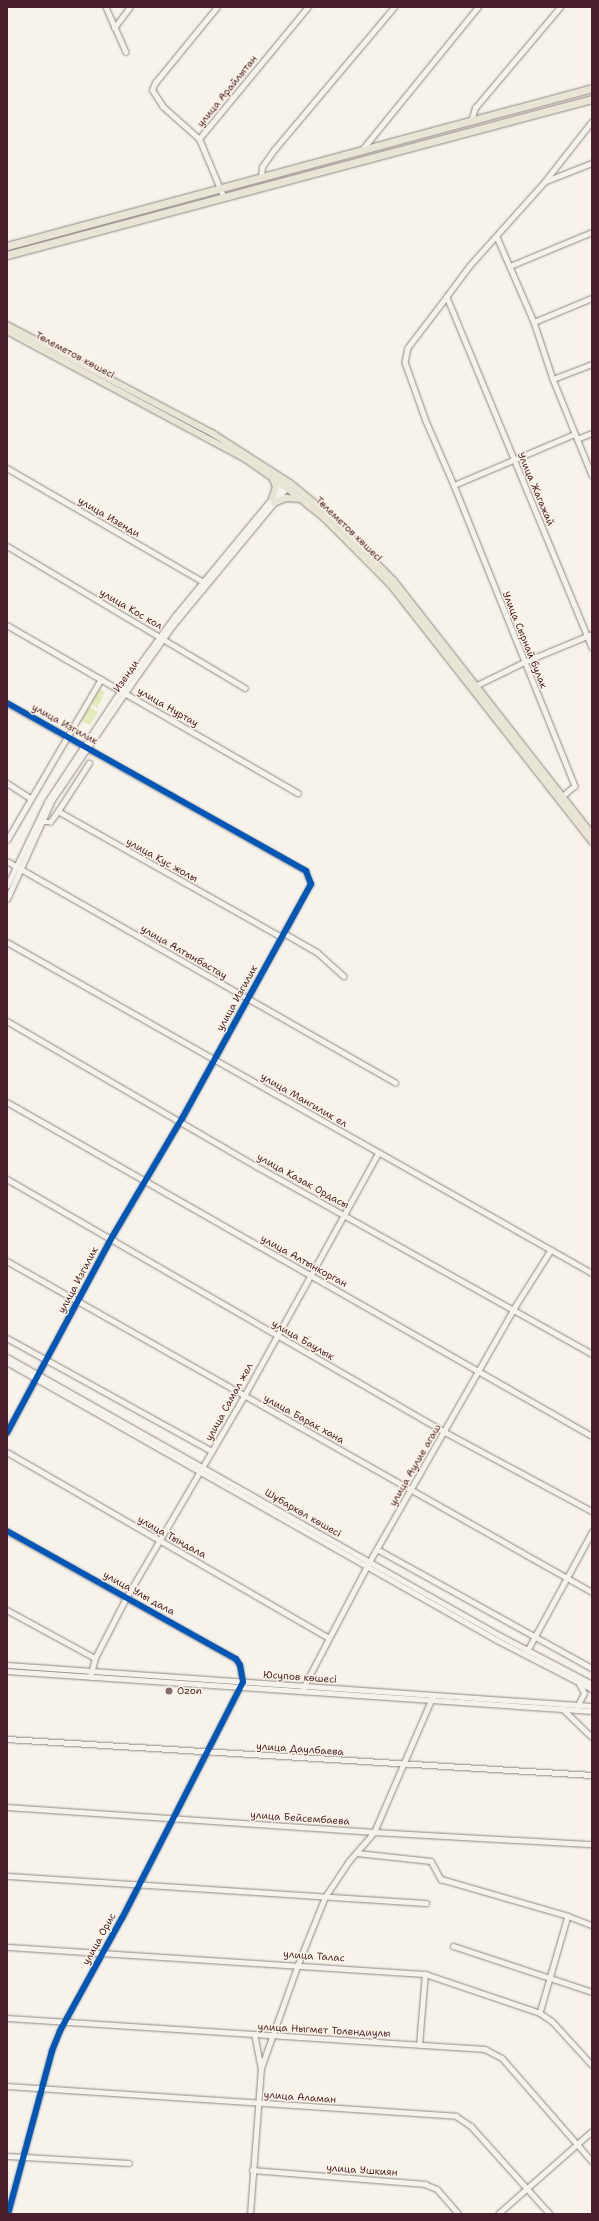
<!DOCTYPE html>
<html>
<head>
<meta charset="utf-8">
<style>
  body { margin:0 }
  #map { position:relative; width:599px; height:2221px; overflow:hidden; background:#f7f3ea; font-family:"Shantell Sans",sans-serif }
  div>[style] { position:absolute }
  .green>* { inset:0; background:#e3ebbd }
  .roads { filter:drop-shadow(0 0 1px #908684) drop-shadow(0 0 1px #908684) }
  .minor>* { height:4.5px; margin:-2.25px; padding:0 2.25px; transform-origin:2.25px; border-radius:2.25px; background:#f5f2ec }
  .major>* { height:6px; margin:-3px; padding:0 3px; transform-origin:3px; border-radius:3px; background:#e9e5d5 }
  .highway>* { height:7px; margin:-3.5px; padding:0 3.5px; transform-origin:3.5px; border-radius:3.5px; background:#e9e5d5 }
  .cycleway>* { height:6px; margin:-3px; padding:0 3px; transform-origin:3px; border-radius:3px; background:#0057b8 }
  .dots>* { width:11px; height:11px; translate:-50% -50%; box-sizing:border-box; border:2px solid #fcf5e5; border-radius:50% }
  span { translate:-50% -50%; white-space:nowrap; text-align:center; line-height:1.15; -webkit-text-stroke:3px #fcf5e5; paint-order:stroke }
  .street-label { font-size:10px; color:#4a1f2b }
  .poi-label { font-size:10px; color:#4a1f2b }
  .left { translate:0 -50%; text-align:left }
  .frame { position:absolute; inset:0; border:8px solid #4a1f2b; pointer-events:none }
</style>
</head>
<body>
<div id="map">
  <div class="green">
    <i style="clip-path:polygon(99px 688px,105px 692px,97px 708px,90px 703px)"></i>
    <i style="clip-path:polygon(88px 706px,98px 712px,90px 725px,80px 720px)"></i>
  </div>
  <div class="roads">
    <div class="minor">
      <i style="left:106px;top:7px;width:49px;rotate:66deg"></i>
      <i style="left:114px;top:28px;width:26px;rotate:-53deg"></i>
      <i style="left:471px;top:121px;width:14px;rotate:-73deg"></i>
      <i style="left:475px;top:108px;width:132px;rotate:-49.9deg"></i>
      <i style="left:592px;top:122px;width:76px;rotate:128.1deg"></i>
      <i style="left:545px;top:182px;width:113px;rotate:131.8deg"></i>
      <i style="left:470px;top:266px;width:39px;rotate:127deg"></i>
      <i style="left:447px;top:297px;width:379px;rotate:67.5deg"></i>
      <i style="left:199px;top:139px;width:48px;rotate:-138.4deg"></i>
      <i style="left:163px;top:107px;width:20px;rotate:-123deg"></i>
      <i style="left:152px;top:90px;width:8px;rotate:-67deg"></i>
      <i style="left:155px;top:83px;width:98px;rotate:-50.8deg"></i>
      <i style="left:361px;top:151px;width:186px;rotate:-50.9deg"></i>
      <i style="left:261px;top:177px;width:10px;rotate:-84deg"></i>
      <i style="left:262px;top:167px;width:21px;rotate:-55deg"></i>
      <i style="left:274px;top:150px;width:187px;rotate:-50deg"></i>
      <i style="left:546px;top:181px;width:49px;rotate:-21.4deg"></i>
      <i style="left:223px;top:196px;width:62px;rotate:-112.8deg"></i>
      <i style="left:199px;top:139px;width:171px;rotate:-50.5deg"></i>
      <i style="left:497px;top:237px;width:93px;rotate:66.5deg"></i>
      <i style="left:534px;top:322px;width:60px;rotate:71.6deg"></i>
      <i style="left:553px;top:379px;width:104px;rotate:67.9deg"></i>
      <i style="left:510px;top:266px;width:89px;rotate:-22.5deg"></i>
      <i style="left:447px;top:297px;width:64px;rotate:127.4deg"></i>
      <i style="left:408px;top:348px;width:14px;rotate:102deg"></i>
      <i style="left:405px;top:362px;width:63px;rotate:70.4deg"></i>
      <i style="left:426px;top:421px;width:70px;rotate:66.4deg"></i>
      <i style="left:454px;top:485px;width:131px;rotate:-22.9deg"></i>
      <i style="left:534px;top:322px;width:63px;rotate:-22.5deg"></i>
      <i style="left:553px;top:379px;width:42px;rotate:-21deg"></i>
      <i style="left:577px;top:439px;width:16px;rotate:-22deg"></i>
      <i style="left:7px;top:468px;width:229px;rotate:30.1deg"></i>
      <i style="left:454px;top:485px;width:324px;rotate:68.1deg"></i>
      <i style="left:575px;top:786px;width:16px;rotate:140deg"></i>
      <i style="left:7px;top:546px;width:277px;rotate:30.8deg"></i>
      <i style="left:7px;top:625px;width:336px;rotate:30deg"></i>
      <i style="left:473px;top:687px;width:57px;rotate:-26.1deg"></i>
      <i style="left:524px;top:662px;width:74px;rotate:-22.4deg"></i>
      <i style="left:7px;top:703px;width:343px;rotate:29.3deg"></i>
      <i style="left:306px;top:871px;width:14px;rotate:69deg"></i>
      <i style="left:311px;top:884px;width:269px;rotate:118.8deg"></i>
      <i style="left:181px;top:1120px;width:138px;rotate:120.5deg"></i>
      <i style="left:111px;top:1239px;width:220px;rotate:118.2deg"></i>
      <i style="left:7px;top:783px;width:27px;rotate:33deg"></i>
      <i style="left:58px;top:811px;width:57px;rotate:-57.1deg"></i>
      <i style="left:40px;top:822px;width:10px"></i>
      <i style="left:50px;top:822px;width:14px;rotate:-54deg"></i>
      <i style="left:58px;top:811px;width:257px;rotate:29.4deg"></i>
      <i style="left:7px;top:840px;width:186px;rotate:-59.7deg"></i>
      <i style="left:7px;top:861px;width:447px;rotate:29.7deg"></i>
      <i style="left:7px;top:886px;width:93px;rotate:-64.5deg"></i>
      <i style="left:47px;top:802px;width:134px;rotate:-56.5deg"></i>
      <i style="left:121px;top:690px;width:92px;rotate:-53.9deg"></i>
      <i style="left:175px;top:616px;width:171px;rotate:-50.5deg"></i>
      <i style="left:7px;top:899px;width:109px;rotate:-65.6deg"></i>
      <i style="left:52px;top:800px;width:130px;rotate:-55.7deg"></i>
      <i style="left:125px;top:693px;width:83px;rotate:-54.8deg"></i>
      <i style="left:173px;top:625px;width:180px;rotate:-50.4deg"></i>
      <i style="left:284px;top:933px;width:38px;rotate:30deg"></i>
      <i style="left:317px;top:952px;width:36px;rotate:42deg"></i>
      <i style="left:7px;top:942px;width:672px;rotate:29.5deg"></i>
      <i style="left:7px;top:1021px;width:288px;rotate:30.2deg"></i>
      <i style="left:256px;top:1166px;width:385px;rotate:29.2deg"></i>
      <i style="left:7px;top:1102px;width:674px;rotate:29.72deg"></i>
      <i style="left:7px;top:1179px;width:506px;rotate:30.01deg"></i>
      <i style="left:445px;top:1432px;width:167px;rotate:28.3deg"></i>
      <i style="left:7px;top:1261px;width:672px;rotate:29.5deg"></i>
      <i style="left:7px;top:1338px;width:234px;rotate:28.9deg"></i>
      <i style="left:7px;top:1357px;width:567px;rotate:29.46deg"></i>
      <i style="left:501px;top:1636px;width:103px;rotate:27.8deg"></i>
      <i style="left:7px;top:1362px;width:563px;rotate:29.57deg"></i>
      <i style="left:497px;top:1640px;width:107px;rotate:27.3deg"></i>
      <i style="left:7px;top:1452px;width:370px;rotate:30deg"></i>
      <i style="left:7px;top:1531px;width:262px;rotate:29.2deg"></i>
      <i style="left:236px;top:1659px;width:7px;rotate:56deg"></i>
      <i style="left:240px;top:1665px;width:17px;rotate:80deg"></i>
      <i style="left:243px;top:1682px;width:265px;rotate:117.1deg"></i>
      <i style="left:122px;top:1918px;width:129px;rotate:118.8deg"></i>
      <i style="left:60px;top:2031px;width:22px;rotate:112deg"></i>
      <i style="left:52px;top:2051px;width:169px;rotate:105.1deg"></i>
      <i style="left:377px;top:1549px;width:246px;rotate:29deg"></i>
      <i style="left:7px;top:1610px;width:100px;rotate:28.6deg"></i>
      <i style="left:527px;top:1651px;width:136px;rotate:-61.4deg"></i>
      <i style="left:7px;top:1665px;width:586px;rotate:4.01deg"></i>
      <i style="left:7px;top:1671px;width:586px;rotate:3.91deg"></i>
      <i style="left:90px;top:1677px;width:20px;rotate:-75deg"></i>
      <i style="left:95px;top:1658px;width:68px;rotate:-62.7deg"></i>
      <i style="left:126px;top:1598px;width:234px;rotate:-59.7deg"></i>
      <i style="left:244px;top:1396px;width:277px;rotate:-61.1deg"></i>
      <i style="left:303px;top:1688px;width:138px;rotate:-62.3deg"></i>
      <i style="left:367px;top:1566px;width:297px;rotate:-60.3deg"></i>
      <i style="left:514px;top:1308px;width:67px;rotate:-57.7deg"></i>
      <i style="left:578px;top:1705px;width:13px;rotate:-63deg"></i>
      <i style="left:584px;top:1693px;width:10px;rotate:-119deg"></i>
      <i style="left:564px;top:1710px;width:39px;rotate:44deg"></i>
      <i style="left:7px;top:1739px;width:586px;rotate:3.52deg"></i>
      <i style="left:7px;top:1807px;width:368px;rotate:3.9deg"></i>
      <i style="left:374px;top:1832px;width:218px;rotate:3.2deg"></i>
      <i style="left:357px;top:1853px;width:74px;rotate:6.2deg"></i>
      <i style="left:431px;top:1861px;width:21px;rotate:61deg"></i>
      <i style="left:441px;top:1879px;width:132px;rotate:16.2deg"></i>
      <i style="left:568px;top:1916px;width:101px;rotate:106.1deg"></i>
      <i style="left:7px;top:1876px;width:420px;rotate:3.7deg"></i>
      <i style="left:568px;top:1916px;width:26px;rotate:21deg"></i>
      <i style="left:453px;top:1946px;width:146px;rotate:18.3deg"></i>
      <i style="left:7px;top:1947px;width:419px;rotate:3.7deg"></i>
      <i style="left:425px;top:1974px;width:121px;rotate:18.7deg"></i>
      <i style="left:540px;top:2013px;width:14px;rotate:34deg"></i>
      <i style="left:552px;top:2021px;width:59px;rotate:47.7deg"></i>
      <i style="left:7px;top:2018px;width:479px;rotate:3.7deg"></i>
      <i style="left:485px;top:2049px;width:19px;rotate:28deg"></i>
      <i style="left:502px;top:2058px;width:137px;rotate:48.9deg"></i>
      <i style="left:255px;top:2036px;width:33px;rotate:79deg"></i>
      <i style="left:419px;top:2045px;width:71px;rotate:-85.2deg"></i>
      <i style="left:7px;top:2086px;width:450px;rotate:3.8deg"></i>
      <i style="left:456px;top:2116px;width:18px;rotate:34deg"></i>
      <i style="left:471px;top:2126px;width:118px;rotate:48.1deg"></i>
      <i style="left:7px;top:2156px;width:122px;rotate:3.3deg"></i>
      <i style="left:252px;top:2170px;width:174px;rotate:4.6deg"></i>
      <i style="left:425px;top:2184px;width:13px;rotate:23deg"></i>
      <i style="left:437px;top:2189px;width:33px;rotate:49deg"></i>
      <i style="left:250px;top:2214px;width:146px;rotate:-85.7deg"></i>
      <i style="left:261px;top:2068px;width:110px;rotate:-70.4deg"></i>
      <i style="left:298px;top:1964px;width:72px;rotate:-68.1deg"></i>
      <i style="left:325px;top:1897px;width:43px;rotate:-56.3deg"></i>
      <i style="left:349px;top:1861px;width:38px;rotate:-49deg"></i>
      <i style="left:374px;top:1832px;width:146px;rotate:-66.6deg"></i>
      <i style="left:498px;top:2214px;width:125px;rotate:-41.4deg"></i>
    </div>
    <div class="major">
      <i style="left:7px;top:325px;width:232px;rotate:27.8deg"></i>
      <i style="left:212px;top:433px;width:93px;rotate:32.7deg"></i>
      <i style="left:290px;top:483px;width:49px;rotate:39.2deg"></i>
      <i style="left:328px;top:514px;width:94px;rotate:45.4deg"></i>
      <i style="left:394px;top:581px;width:321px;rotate:52deg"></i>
      <i style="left:7px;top:331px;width:269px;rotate:28.2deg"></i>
      <i style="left:244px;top:458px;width:52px;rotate:34.9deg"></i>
      <i style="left:287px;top:488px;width:48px;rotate:39deg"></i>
      <i style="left:324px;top:518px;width:93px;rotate:45deg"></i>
      <i style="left:390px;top:584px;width:328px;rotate:51.9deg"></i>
      <i style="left:272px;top:499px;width:13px;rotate:-72deg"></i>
      <i style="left:276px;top:487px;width:9px;rotate:-111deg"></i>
      <i style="left:274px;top:503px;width:13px;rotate:-23deg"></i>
      <i style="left:286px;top:498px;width:15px;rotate:4deg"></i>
    </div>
    <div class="highway">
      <i style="left:7px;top:246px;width:606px;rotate:-15.11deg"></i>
      <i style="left:7px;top:255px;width:605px;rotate:-14.93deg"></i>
    </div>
  </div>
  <div class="cycleway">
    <i style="left:7px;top:703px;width:343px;rotate:29.3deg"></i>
    <i style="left:306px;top:871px;width:14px;rotate:69deg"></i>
    <i style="left:311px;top:884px;width:269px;rotate:118.8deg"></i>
    <i style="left:181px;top:1120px;width:138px;rotate:120.5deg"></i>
    <i style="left:111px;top:1239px;width:220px;rotate:118.2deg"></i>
    <i style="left:7px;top:1531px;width:262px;rotate:29.2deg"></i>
    <i style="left:236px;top:1659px;width:7px;rotate:56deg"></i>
    <i style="left:240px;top:1665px;width:17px;rotate:80deg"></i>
    <i style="left:243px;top:1682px;width:265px;rotate:117.1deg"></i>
    <i style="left:122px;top:1918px;width:129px;rotate:118.8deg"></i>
    <i style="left:60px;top:2031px;width:22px;rotate:112deg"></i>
    <i style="left:52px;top:2051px;width:169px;rotate:105.1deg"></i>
  </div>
  <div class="dots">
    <i style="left:169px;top:1691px;background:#87696e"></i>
  </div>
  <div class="street-label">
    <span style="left:227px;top:91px;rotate:-51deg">улица Арайлытан</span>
    <span style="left:75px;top:355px;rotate:28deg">Төлеметов көшесі</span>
    <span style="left:536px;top:489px;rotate:67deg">Улица Жагажай</span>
    <span style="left:109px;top:517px;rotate:30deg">улица Изенди</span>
    <span style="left:349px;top:529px;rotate:44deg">Төлеметов көшесі</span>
    <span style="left:131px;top:609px;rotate:30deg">улица Кос кол</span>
    <span style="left:525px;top:640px;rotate:68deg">Улица Сырнай булак</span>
    <span style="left:126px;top:676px;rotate:-56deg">Изенди</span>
    <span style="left:168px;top:707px;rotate:30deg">улица Нуртау</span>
    <span style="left:65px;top:724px;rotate:29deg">улица Изгилик</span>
    <span style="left:162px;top:860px;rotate:29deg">улица Кус жолы</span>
    <span style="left:184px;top:952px;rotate:30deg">улица Алтынбастау</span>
    <span style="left:237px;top:998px;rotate:-61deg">улица Изгилик</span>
    <span style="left:304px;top:1100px;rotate:30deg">улица Мангилик ел</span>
    <span style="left:303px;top:1181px;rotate:29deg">улица Казак Ордасы</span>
    <span style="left:304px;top:1261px;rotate:29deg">улица Алтынкорган</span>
    <span style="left:78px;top:1280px;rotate:-62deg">улица Изгилик</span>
    <span style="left:303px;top:1340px;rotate:30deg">улица Баулык</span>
    <span style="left:229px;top:1402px;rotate:-61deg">улица Самал жел</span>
    <span style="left:304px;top:1419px;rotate:29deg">улица Барак хана</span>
    <span style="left:415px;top:1465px;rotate:-60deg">улица Аулие агаш</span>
    <span style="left:303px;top:1513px;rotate:30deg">Шұбаркөл көшесі</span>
    <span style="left:172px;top:1537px;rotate:29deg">улица Тындала</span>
    <span style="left:139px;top:1593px;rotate:29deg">улица Улы дала</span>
    <span style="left:300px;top:1677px;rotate:4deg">Юсупов көшесі</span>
    <span style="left:300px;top:1749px;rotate:4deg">улица Даулбаева</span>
    <span style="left:300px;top:1818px;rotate:4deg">улица Бейсембаева</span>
    <span style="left:99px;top:1939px;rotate:-61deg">улица Орис</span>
    <span style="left:314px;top:1956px;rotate:4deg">улица Талас</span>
    <span style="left:324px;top:2030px;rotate:3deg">улица Ныгмет Толендиулы</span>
    <span style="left:300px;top:2097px;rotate:4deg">улица Аламан</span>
    <span style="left:362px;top:2170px;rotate:4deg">улица Ушкиян</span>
  </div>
  <div class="poi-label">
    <span class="left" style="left:177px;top:1691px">Ozon</span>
  </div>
  <div class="frame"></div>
</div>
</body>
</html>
